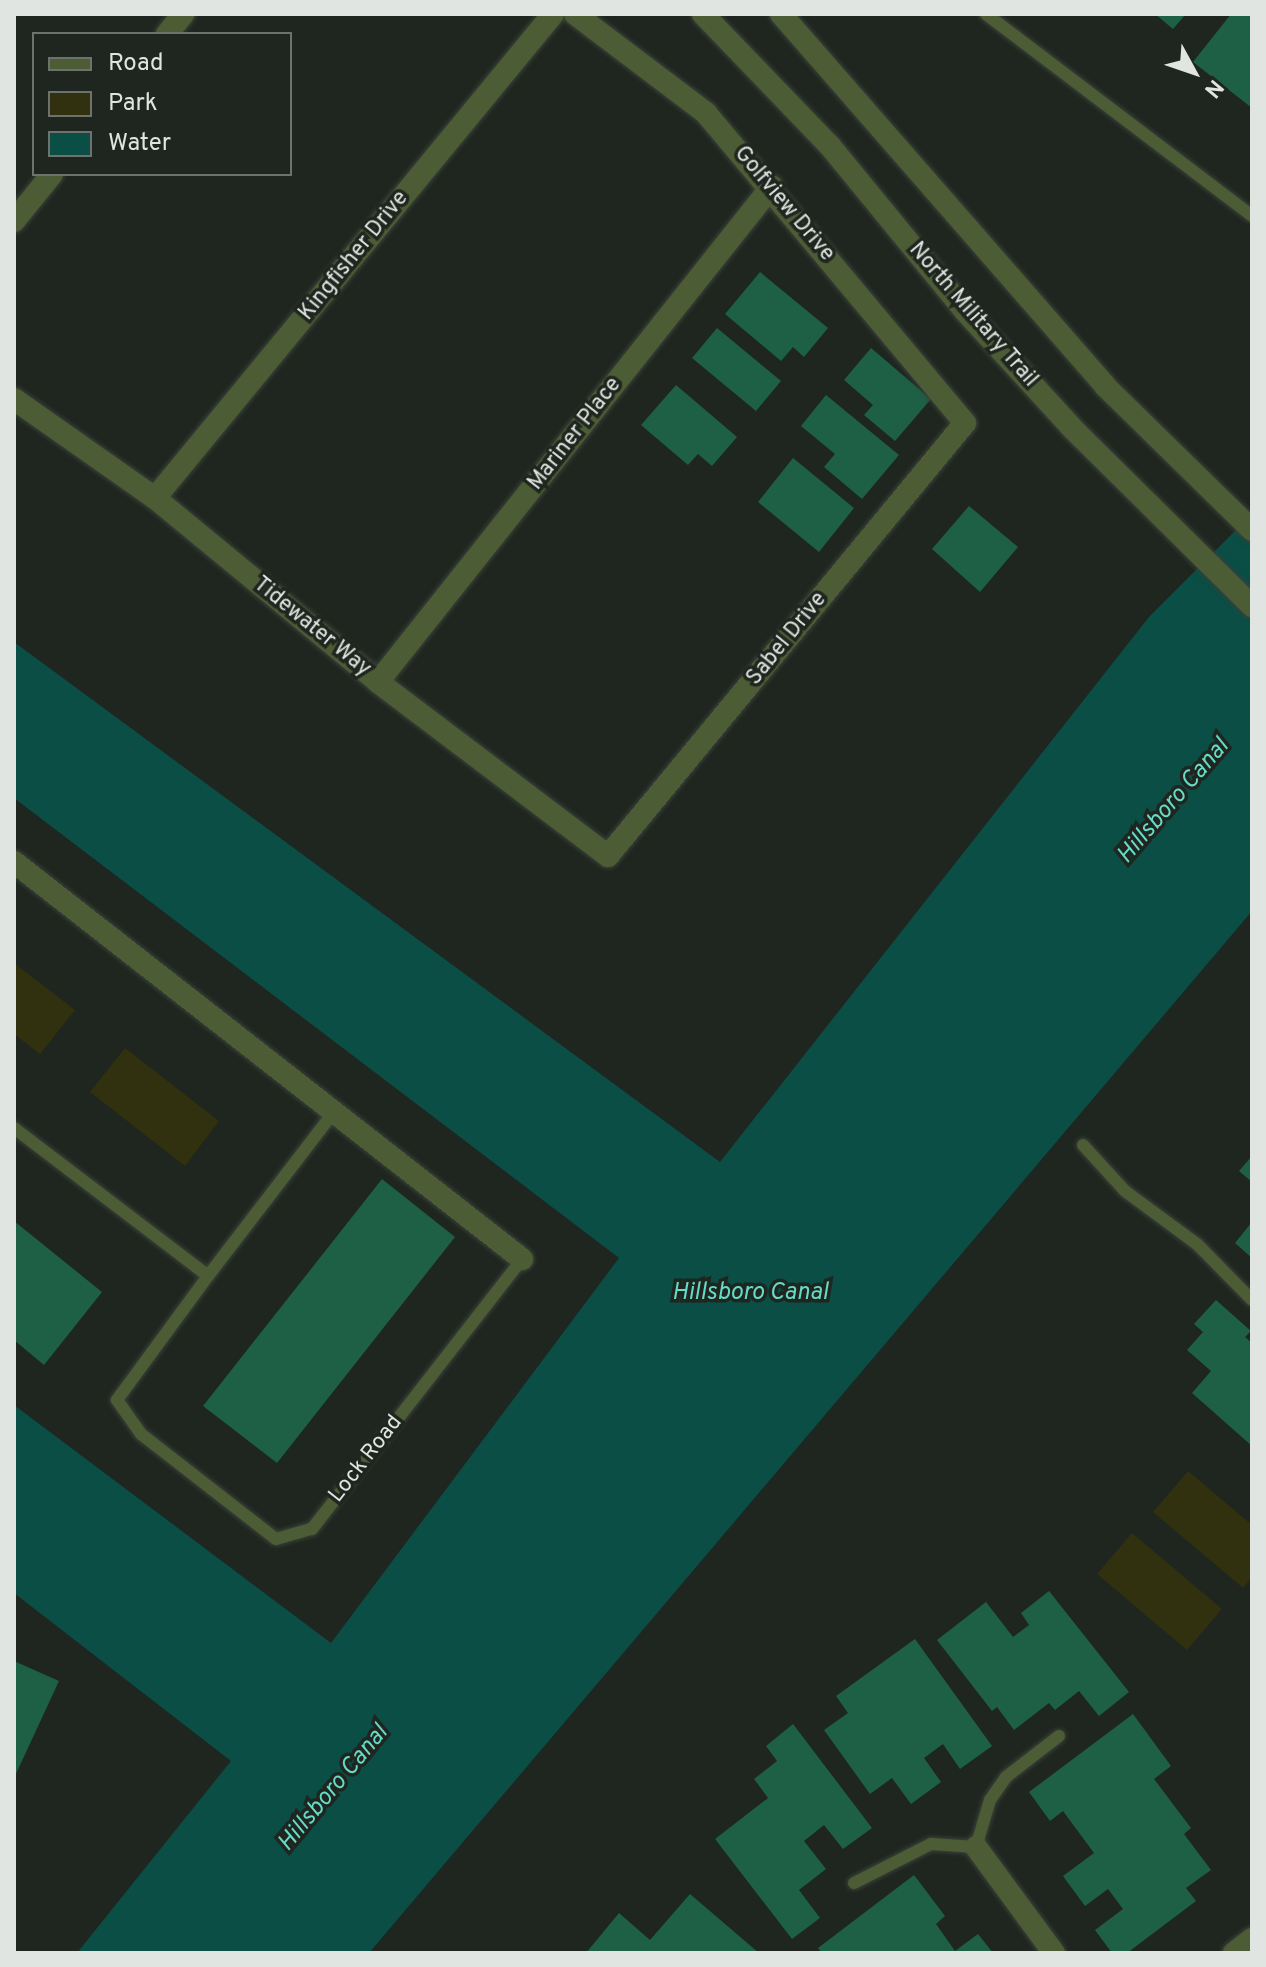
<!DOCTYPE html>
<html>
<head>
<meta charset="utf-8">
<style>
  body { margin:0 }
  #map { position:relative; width:1266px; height:1967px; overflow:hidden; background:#1f261f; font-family:Overpass,sans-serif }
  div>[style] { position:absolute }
  .green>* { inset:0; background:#31310f }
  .water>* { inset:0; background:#0a4e45 }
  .building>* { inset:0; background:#1d6046 }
  .roads { filter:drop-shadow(0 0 2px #3a413a) drop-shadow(0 0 2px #3a413a) }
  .service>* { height:12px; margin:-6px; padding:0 6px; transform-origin:6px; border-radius:6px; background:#4c5c34 }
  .minor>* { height:22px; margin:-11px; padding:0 11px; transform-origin:11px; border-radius:11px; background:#4c5c34 }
  .tertiary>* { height:22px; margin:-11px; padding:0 11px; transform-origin:11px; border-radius:11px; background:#4c5c34 }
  span { translate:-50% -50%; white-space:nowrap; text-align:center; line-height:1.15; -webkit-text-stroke:7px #1f261f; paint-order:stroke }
  .street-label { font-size:22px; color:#e1e5e1 }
  .water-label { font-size:24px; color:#65dbc8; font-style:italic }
  .frame { position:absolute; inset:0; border:16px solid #e1e5e1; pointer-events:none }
  .legend { position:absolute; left:32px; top:32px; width:260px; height:144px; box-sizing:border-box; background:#1f261f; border:2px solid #6d726d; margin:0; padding:10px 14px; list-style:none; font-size:24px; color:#e1e5e1 }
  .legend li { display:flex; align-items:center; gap:16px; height:40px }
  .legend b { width:40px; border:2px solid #6d726d }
  .north { position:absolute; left:1154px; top:32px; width:80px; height:80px; -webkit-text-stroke:6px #1f261f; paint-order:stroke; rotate:130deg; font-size:22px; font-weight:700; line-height:32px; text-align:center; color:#e1e5e1 }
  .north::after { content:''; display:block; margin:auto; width:28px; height:36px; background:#e1e5e1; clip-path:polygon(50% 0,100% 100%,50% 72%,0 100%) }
</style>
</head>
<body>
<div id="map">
  <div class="green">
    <i style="clip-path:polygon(14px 963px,75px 1010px,40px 1054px,14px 1034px)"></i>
    <i style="clip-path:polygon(125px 1048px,219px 1121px,185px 1166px,90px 1092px)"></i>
    <i style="clip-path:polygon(1188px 1471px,1252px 1525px,1252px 1577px,1243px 1588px,1153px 1512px)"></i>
    <i style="clip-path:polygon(1132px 1533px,1222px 1609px,1187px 1650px,1097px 1574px)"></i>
  </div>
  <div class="water">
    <i style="clip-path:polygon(1252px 514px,1252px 911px,369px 1953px,77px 1953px,231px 1761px,14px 1593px,14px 1405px,331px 1643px,619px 1258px,14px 798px,14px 642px,720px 1162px,1149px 617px)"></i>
  </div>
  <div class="building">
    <i style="clip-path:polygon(1155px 14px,1186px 14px,1173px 29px)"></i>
    <i style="clip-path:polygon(1231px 14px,1252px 14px,1252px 108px,1193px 62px)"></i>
    <i style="clip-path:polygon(760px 272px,828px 328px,804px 357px,793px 347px,781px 361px,725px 314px)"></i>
    <i style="clip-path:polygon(717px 328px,781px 381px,756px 411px,692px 358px)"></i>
    <i style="clip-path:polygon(871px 348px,931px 399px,895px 441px,864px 415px,873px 405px,844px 380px)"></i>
    <i style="clip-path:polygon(676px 385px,737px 437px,712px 466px,698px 454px,688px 465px,641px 425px)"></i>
    <i style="clip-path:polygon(826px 395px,899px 455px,862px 499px,824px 467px,835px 454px,801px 426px)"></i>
    <i style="clip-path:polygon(793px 458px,854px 508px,819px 552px,758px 502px)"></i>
    <i style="clip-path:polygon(969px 506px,1018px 547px,980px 592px,932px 549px)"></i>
    <i style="clip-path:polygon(1252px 1156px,1252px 1182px,1239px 1171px)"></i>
    <i style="clip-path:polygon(382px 1179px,455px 1237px,277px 1463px,203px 1406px)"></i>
    <i style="clip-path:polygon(14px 1221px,102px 1292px,44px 1365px,14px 1340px)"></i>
    <i style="clip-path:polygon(1252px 1222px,1252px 1258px,1235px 1243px)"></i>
    <i style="clip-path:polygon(1216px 1300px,1251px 1331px,1245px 1337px,1252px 1343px,1252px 1446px,1192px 1393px,1211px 1371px,1187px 1350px,1203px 1332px,1194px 1324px)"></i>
    <i style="clip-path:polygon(1049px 1591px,1129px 1692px,1099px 1716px,1079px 1691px,1055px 1710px,1049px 1703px,1014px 1730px,997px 1707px,992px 1711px,937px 1640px,986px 1602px,1013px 1637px,1029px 1625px,1021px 1613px)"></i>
    <i style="clip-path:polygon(915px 1639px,992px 1746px,960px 1769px,943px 1744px,924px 1758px,941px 1782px,911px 1804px,892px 1778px,870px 1794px,824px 1730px,848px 1713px,836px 1696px)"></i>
    <i style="clip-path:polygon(14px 1661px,59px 1681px,14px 1778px)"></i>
    <i style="clip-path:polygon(1133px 1714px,1171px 1766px,1154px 1779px,1191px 1828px,1184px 1834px,1211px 1870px,1186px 1888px,1196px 1901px,1127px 1953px,1112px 1953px,1095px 1930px,1123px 1909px,1108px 1889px,1085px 1906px,1063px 1876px,1094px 1853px,1063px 1811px,1050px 1821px,1029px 1792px)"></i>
    <i style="clip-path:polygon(793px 1724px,872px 1828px,843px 1849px,824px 1825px,804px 1841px,826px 1869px,799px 1890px,820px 1918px,792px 1939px,715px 1839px,768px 1798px,754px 1779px,777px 1761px,766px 1746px)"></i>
    <i style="clip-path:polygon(914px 1875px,945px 1916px,936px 1924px,955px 1951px,978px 1934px,993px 1953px,822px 1953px,818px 1948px)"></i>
    <i style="clip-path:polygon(690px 1894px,759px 1953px,586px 1953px,619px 1913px,650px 1940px)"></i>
  </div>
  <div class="roads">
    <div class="service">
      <i style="left:986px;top:14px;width:334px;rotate:37.2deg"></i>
      <i style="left:14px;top:1128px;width:244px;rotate:37.3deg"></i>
      <i style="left:208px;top:1276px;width:207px;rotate:-52.5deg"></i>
      <i style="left:1083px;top:1145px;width:62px;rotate:47.6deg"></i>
      <i style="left:1125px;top:1191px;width:89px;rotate:36.4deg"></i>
      <i style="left:1197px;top:1244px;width:78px;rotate:45.5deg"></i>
      <i style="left:208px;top:1276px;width:154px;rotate:126.3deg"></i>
      <i style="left:117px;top:1400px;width:42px;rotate:54.8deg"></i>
      <i style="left:141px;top:1434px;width:171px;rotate:37.9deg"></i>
      <i style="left:276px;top:1539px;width:37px;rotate:-16deg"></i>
      <i style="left:312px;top:1529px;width:342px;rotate:-52.1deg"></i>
      <i style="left:854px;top:1883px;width:86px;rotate:-26.9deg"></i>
      <i style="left:931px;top:1844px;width:45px;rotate:3.8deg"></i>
      <i style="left:976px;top:1847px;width:49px;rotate:-73.4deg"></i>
      <i style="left:990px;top:1800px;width:28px;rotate:-55deg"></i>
      <i style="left:1006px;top:1777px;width:67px;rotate:-37.7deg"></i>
    </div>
    <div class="minor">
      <i style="left:167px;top:34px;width:26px;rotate:-51deg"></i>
      <i style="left:14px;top:221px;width:60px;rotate:-51deg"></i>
      <i style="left:14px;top:399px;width:172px;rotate:35.1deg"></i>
      <i style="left:155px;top:498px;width:289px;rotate:39.5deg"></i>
      <i style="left:378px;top:682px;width:288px;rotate:37.1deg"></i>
      <i style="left:608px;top:856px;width:561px;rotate:-50.5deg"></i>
      <i style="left:965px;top:423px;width:404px;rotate:-129.9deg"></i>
      <i style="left:706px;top:113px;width:164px;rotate:-142.9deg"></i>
      <i style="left:155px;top:498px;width:627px;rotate:-50.57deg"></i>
      <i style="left:378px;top:682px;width:633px;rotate:-51.54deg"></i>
      <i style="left:14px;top:862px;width:645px;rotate:38.01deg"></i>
      <i style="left:976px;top:1847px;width:132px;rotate:53.7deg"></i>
      <i style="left:1234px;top:1953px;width:23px;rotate:-38deg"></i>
    </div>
    <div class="tertiary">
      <i style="left:703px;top:14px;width:183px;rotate:46.1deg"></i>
      <i style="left:830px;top:146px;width:213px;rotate:50.7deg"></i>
      <i style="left:965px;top:311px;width:160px;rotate:47.5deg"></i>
      <i style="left:1073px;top:429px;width:252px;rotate:44.7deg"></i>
      <i style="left:781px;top:14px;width:493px;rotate:48.9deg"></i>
      <i style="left:1105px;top:386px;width:206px;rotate:44.4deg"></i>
    </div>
  </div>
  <div class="street-label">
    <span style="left:784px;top:204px;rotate:50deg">Golfview Drive</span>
    <span style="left:354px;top:256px;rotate:-51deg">Kingfisher Drive</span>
    <span style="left:973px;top:315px;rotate:49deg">North Military Trail</span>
    <span style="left:575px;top:434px;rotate:-52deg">Mariner Place</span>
    <span style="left:312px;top:627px;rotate:39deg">Tidewater Way</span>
    <span style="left:787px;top:639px;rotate:-51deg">Sabel Drive</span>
    <span style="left:366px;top:1459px;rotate:-52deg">Lock Road</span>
  </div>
  <div class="water-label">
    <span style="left:1174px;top:802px;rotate:-49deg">Hillsboro Canal</span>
    <span style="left:750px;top:1294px">Hillsboro Canal</span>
    <span style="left:334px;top:1789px;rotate:-50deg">Hillsboro Canal</span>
  </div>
  <div class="frame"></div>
  <ul class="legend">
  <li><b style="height:10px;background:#4c5c34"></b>Road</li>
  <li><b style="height:22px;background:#31310f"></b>Park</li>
  <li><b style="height:22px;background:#0a4e45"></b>Water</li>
  </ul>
  <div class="north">N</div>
</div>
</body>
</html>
